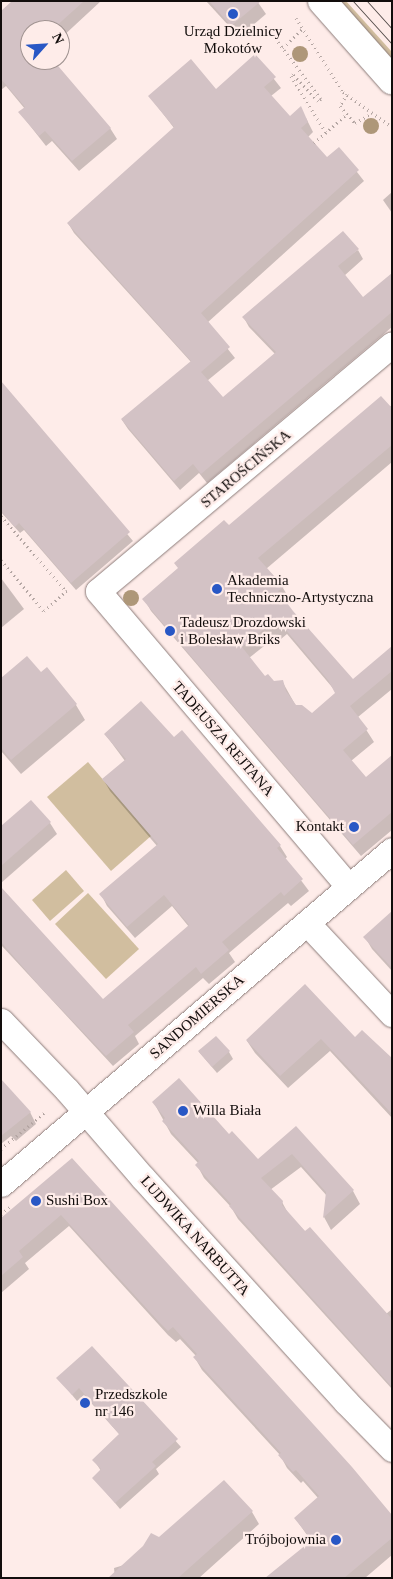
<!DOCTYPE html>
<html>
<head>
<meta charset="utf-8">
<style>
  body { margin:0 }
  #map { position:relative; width:393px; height:1579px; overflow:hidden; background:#feece9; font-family:"Times New Roman",serif }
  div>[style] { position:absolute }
  .green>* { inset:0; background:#d1be9f }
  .shadow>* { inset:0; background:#0003 }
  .building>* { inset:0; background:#d3c2c5 }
  .path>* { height:3px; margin-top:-1.5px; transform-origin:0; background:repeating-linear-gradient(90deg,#b4a6a3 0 1px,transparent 0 5px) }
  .roads { filter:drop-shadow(0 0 1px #8c7c7a) drop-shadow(0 0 1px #8c7c7a) }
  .minor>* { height:25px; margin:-12.5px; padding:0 12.5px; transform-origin:12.5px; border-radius:12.5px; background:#fff }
  .tertiary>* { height:28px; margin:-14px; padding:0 14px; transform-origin:14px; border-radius:14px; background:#fff }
  .tram>* { height:1px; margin:-0.5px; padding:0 0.5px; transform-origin:0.5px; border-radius:0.5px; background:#544c4a }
  .trees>* { width:16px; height:16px; margin:-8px; border-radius:50%; background:#ae9779 }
  .dots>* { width:14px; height:14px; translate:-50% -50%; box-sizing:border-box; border:2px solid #feece9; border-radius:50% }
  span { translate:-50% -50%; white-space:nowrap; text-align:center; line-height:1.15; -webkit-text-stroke:4.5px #feece9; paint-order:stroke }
  .poi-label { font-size:15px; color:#120d0c }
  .left { translate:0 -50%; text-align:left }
  .right { translate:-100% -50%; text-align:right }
  .street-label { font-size:15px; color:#120d0c }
  .frame { position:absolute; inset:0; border:2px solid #120d0c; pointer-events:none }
  .north { position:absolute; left:20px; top:20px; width:50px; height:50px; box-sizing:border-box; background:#feece9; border:1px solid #a09391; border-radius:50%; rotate:64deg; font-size:14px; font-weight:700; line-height:20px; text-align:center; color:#120d0c }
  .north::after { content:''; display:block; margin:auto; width:18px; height:22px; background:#2857c5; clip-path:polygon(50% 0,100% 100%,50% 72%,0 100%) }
</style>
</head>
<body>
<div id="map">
  <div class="green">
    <i style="clip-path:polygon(338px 1px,346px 1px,392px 52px,392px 61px)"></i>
    <i style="clip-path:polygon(88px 762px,151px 836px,111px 871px,47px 797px)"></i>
    <i style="clip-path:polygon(66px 870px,84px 891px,50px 921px,32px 900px)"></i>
    <i style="clip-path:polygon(88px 893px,139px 949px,106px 979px,55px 924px)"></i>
  </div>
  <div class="shadow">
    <i style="clip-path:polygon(14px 1px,101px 1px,60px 39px,60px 30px,30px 30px,30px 60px,52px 60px,110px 128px,117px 139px,79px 171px,52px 141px,46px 146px,20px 113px,25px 109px,6px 86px,1px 90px,1px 13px)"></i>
    <i style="clip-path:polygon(206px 1px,257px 1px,266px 14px,239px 37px)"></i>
    <i style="clip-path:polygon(255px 55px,281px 88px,271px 96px,290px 118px,306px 118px,313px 132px,308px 137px,327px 159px,339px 149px,364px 181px,207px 323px,235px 358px,207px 381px,223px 399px,275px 354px,249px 327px,244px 318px,358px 250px,363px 259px,344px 276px,363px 299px,392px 274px,392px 327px,207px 483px,199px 473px,180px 490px,128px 429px,122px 420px,191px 362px,74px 233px,68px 223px,174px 128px,150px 97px,216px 90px)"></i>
    <i style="clip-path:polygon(392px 192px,392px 213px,383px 200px)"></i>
    <i style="clip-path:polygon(1px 383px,133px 541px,76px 590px,24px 530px,20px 533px,1px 512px)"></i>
    <i style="clip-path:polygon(evenodd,392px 405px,392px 462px,266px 569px,283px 588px,290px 600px,285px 603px,353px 681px,392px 647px,392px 689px,358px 717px,374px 742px,351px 761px,366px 778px,392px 756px,392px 830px,361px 856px,151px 611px,144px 599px,229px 527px,392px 405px,287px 634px,337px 693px,312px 714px,296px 706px,282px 681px,274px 683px,265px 677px,249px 658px,278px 635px,281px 639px,287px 634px)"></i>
    <i style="clip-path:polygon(1px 578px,24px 609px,1px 628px)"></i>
    <i style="clip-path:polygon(41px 674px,76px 705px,85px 720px,21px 774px,1px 751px,1px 679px)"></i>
    <i style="clip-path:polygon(182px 732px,280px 846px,287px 857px,285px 859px,309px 891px,291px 906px,288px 903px,229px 953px,235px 962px,209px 984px,203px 978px,135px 1036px,139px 1044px,113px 1066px,1px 945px,1px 888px,103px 1001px,189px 927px,172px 906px,135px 938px,107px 906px,101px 894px,157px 846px,110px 791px,103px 779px,125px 761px,105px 734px,174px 739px)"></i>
    <i style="clip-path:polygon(50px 823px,57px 834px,1px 883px,1px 827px)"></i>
    <i style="clip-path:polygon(392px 912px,392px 971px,372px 949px,365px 937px)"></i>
    <i style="clip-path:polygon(305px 986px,354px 1038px,392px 1060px,392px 1118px,330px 1051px,288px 1088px,255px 1053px,247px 1041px)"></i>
    <i style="clip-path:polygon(199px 1052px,229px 1052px,233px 1059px,217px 1073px)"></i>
    <i style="clip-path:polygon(1px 1081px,30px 1112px,36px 1124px,16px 1141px,11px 1136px,1px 1144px)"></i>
    <i style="clip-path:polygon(154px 1103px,229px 1135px,258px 1161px,296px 1128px,353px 1191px,360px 1204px,331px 1230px,324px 1217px,327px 1196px,301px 1167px,270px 1190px,282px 1202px,289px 1215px,386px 1314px,392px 1309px,392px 1389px,238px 1219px,231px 1207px,204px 1178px,197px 1165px,198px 1163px,171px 1134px)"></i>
    <i style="clip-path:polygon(72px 1160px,392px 1517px,392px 1555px,365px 1578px,269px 1578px,312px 1542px,295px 1518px,318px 1498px,303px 1481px,301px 1483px,287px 1468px,280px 1455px,202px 1370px,195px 1358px,196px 1356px,180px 1339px,176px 1342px,168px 1335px,69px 1226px,25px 1263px,29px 1269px,1px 1293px,1px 1220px)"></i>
    <i style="clip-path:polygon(92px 1348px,181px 1447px,156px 1469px,159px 1474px,120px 1509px,94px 1478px,101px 1471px,94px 1460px,120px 1435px,84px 1395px,77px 1401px,58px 1378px)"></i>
    <i style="clip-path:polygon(224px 1481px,252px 1512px,259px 1524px,199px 1578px,115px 1578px,114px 1568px,124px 1565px,160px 1539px)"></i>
  </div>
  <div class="building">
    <i style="clip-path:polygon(12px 1px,84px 1px,52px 30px,30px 30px,30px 60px,53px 60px,111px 128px,72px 161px,45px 131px,39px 136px,18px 112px,25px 107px,1px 79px,1px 11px)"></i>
    <i style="clip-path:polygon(209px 1px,261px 1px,231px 26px)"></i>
    <i style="clip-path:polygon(255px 54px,276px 77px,264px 87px,290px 116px,301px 106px,308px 122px,301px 128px,327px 157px,339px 147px,359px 170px,201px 313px,230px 347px,201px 372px,194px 364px,223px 397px,276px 352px,242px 317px,343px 231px,359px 249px,338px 266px,363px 297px,392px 273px,392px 312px,201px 474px,193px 464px,174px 481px,121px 419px,191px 361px,67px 223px,174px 127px,148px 96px,191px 59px,216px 89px)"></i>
    <i style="clip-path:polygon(1px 381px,130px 532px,71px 583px,19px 523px,15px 527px,1px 511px)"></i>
    <i style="clip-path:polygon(evenodd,381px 396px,392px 408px,392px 445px,258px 558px,284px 587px,278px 591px,293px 611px,353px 679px,392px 646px,392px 671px,350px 706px,368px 729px,343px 750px,366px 777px,392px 755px,392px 812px,353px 845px,142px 599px,178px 568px,174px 563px,224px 520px,229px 525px,381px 396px,280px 623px,328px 680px,335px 693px,312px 713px,302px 705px,296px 705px,286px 691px,283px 680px,274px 681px,268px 674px,265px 676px,242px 647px,270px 624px,273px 628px,280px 623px)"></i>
    <i style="clip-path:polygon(27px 656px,41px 672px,47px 667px,77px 704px,11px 760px,1px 748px,1px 678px)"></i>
    <i style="clip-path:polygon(141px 701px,174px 737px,182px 730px,281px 845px,277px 848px,303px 879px,284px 896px,281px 892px,222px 942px,229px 950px,201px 974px,196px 967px,128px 1025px,134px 1032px,106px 1056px,43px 990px,1px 942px,1px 887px,103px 999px,189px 925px,164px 895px,127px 927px,99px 894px,158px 844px,102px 779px,126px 759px,104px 734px)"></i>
    <i style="clip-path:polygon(31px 800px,51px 822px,1px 866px,1px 826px)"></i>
    <i style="clip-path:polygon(392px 911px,392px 968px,363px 937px)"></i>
    <i style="clip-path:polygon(305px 984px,355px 1037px,362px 1030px,392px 1058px,392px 1114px,321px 1039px,280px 1076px,246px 1040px)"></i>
    <i style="clip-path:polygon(216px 1036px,230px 1051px,212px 1067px,198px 1051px)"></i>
    <i style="clip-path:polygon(179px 1078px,229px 1134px,232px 1131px,258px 1159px,296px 1126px,354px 1190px,323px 1218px,326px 1192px,292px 1154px,261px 1178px,283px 1201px,282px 1205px,305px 1231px,310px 1227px,392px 1319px,392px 1387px,229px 1206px,231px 1204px,195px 1165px,199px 1161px,162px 1121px,165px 1118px,152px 1102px)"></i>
    <i style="clip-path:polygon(1px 1079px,31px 1112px,1px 1136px)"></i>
    <i style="clip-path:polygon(72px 1158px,352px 1467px,392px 1515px,392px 1538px,344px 1578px,265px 1578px,312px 1540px,294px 1518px,319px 1496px,296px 1470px,293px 1472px,278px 1455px,281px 1453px,193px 1357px,197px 1354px,173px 1327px,168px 1331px,160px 1323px,61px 1215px,19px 1251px,23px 1257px,1px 1276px,1px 1218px)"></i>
    <i style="clip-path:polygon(92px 1346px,178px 1439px,152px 1462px,156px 1466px,115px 1503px,92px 1478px,101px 1469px,92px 1460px,119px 1434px,79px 1388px,72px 1395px,56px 1378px)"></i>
    <i style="clip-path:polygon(224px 1480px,253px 1511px,178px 1578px,108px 1578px,143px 1546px,151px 1533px,159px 1537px)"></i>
  </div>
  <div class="path">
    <i style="left:296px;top:18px;width:88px;rotate:57.6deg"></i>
    <i style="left:343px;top:92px;width:60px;rotate:35.5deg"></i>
    <i style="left:269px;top:30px;width:86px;rotate:53deg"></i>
    <i style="left:321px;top:99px;width:4px;rotate:146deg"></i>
    <i style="left:318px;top:101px;width:37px;rotate:-133deg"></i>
    <i style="left:293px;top:74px;width:3px;rotate:135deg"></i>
    <i style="left:291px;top:76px;width:67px;rotate:58.4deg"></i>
    <i style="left:283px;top:48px;width:28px;rotate:-45deg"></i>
    <i style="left:347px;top:94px;width:14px;rotate:120deg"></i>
    <i style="left:340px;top:106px;width:23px;rotate:49deg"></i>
    <i style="left:355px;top:123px;width:20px;rotate:-30deg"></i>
    <i style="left:314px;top:143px;width:44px;rotate:-41.3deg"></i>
    <i style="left:1px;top:516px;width:99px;rotate:49.1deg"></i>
    <i style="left:66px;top:591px;width:3px;rotate:18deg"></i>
    <i style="left:1px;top:560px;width:67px;rotate:49.9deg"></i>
    <i style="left:44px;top:611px;width:30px;rotate:-42deg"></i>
    <i style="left:1px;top:1149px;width:57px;rotate:-40.1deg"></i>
    <i style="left:1px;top:1214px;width:11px;rotate:-38deg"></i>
  </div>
  <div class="roads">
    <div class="minor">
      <i style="left:349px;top:887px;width:388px;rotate:-130.3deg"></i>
      <i style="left:98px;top:591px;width:384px;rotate:-40deg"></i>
      <i style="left:307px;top:923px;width:125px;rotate:47deg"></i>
      <i style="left:1px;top:1021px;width:95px;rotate:46.3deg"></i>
      <i style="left:67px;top:1090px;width:116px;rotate:49.2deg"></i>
      <i style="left:143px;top:1178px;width:302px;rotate:47.8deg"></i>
      <i style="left:346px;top:1402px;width:66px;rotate:45.6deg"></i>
      <i style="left:1px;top:1184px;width:514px;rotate:-40.5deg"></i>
    </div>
    <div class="tertiary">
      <i style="left:322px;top:1px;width:106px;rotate:48.5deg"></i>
    </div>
  </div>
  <div class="tram">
    <i style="left:353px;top:1px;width:58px;rotate:47.8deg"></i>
    <i style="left:367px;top:1px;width:38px;rotate:48deg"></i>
  </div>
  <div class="trees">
    <i style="left:300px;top:54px"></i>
    <i style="left:371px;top:126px"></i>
    <i style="left:131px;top:598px"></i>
  </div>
  <div class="dots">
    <i style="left:233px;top:14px;background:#2857c5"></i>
    <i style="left:217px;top:589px;background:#2857c5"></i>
    <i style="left:170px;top:631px;background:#2857c5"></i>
    <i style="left:354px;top:827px;background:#2857c5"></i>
    <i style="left:183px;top:1111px;background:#2857c5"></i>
    <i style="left:36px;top:1201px;background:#2857c5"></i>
    <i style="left:85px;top:1403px;background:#2857c5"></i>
    <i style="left:336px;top:1540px;background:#2857c5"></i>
  </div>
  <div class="poi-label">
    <span style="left:233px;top:40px">Urząd Dzielnicy<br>Mokotów</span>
    <span class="left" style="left:227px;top:589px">Akademia<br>Techniczno-Artystyczna</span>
    <span class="left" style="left:180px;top:631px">Tadeusz Drozdowski<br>i Bolesław Briks</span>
    <span class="right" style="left:344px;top:827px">Kontakt</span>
    <span class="left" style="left:193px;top:1111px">Willa Biała</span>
    <span class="left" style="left:46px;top:1201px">Sushi Box</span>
    <span class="left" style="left:95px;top:1403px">Przedszkole<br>nr 146</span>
    <span class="right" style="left:326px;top:1540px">Trójbojownia</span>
  </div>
  <div class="street-label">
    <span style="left:246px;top:469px;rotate:-40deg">STAROŚCIŃSKA</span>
    <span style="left:223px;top:739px;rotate:49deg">TADEUSZA REJTANA</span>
    <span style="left:197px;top:1017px;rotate:-41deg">SANDOMIERSKA</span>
    <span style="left:195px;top:1236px;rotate:48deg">LUDWIKA NARBUTTA</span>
  </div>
  <div class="frame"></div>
  <div class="north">N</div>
</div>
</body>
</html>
